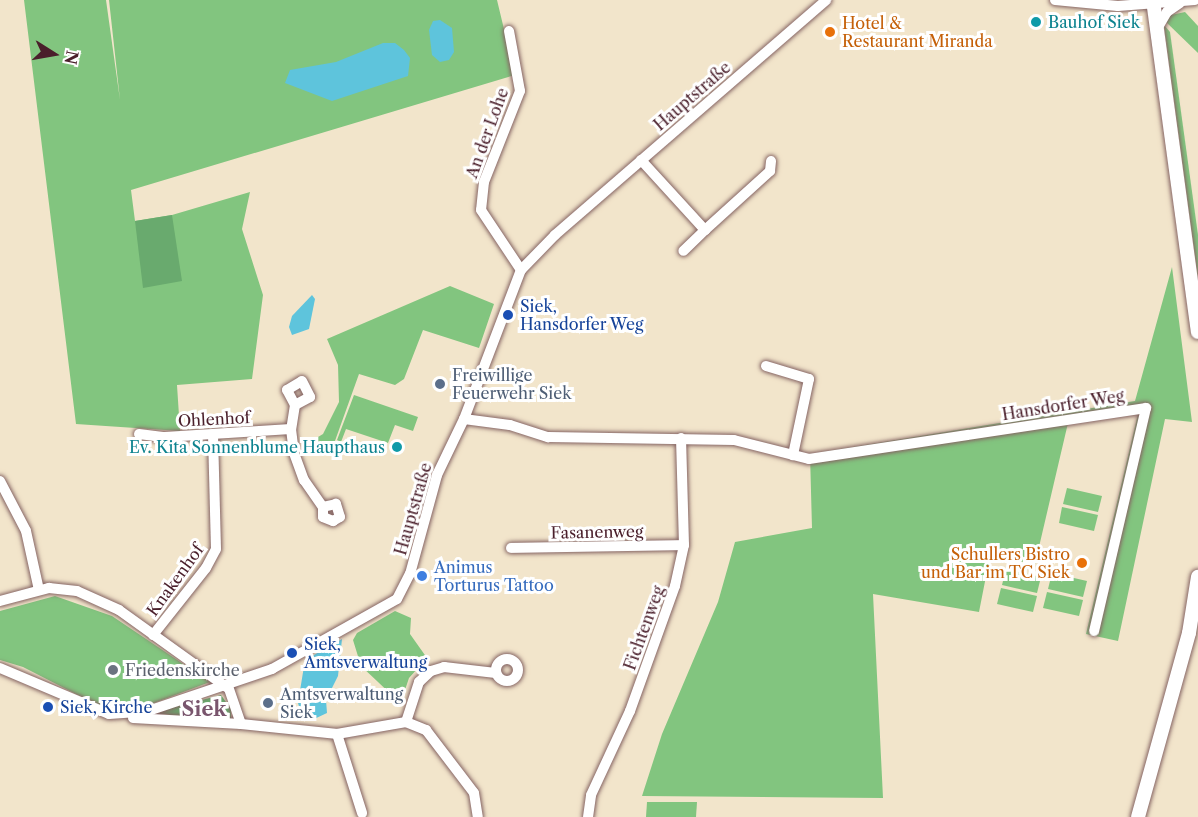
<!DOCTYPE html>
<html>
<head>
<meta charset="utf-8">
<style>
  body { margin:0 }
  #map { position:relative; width:1198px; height:817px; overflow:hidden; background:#f2e5cb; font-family:"Libre Caslon Text",serif }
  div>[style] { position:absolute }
  .green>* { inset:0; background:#82c57f }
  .forest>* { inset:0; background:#69aa6e }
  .water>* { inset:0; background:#5ec4dc }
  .roads { filter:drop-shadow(0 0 2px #856463) drop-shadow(0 0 2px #856463) }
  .minor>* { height:10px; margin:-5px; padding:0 5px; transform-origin:5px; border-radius:5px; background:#fff }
  .minor>.ring { margin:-5px; padding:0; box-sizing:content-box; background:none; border:10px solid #fff; border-radius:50% }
  .major>* { height:14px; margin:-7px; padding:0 7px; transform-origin:7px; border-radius:7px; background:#fff }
  .dots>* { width:16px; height:16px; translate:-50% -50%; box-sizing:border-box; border:3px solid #fff; border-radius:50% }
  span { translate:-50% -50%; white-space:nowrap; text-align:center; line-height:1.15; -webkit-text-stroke:6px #fff; paint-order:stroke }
  .culture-label { font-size:16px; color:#0d838f }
  .left { translate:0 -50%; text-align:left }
  .right { translate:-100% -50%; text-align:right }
  .food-label { font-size:16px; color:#c56008 }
  .street-label { font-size:16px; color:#4a1f2b }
  .transit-label { font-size:16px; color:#164399 }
  .service-label { font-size:16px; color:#4e5e75 }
  .shop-label { font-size:16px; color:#366cbe }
  .worship-label { font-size:16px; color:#5b616d }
  .quarter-label { font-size:20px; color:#79556d; font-weight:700 }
  .north { position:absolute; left:24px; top:24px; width:60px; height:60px; -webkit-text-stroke:4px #fff; paint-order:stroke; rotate:101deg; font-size:16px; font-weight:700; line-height:24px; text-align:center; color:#4a1f2b }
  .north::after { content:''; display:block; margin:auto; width:21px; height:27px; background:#4a1f2b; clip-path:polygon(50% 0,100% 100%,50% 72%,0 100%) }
</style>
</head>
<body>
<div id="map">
  <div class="green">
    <i style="clip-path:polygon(24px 0,106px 0,120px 100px,109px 0,497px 0,515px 75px,131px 190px,135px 221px,172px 215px,250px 192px,242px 229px,263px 295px,252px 379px,177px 385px,180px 431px,76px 424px)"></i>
    <i style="clip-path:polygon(1185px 12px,1198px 26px,1198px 53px,1166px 22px,1171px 15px)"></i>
    <i style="clip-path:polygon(1164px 25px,1170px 32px,1198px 235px,1198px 278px)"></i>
    <i style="clip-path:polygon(1172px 267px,1192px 422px,1165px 419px,1118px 641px,1086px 634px,1138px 414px,1068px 423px,1035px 564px,990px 556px,979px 612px,873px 594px,883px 798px,642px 796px,662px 734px,718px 602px,735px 542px,812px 528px,810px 454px,1135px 401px)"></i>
    <i style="clip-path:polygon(450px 286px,494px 304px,479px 348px,423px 330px,404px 379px,395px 385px,359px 374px,331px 452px,308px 443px,323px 434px,339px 402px,338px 365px,327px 339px)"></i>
    <i style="clip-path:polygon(354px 395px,418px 417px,413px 431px,395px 425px,388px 443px,346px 429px,341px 442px,337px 440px)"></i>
    <i style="clip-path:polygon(1067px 488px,1102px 496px,1098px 512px,1063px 504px)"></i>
    <i style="clip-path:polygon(1062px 507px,1098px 515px,1094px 531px,1059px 523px)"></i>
    <i style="clip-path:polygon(1006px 569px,1041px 577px,1037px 593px,1002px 585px)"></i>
    <i style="clip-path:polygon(1052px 573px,1087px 581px,1083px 597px,1048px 589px)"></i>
    <i style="clip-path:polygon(1001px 588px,1037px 596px,1033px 612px,997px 604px)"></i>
    <i style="clip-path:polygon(1047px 592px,1083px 600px,1079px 616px,1043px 608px)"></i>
    <i style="clip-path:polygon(55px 596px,112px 616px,210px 682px,146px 706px,111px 712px,23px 667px,0 660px,0 611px)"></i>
    <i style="clip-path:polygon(395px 611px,411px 618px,410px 634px,427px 658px,409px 678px,403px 696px,395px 698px,361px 666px,353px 640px,357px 633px)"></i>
    <i style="clip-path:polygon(647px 802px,697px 802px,696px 817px,646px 817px)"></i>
  </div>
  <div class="forest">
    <i style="clip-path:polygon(172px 215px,182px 281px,143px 288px,135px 221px)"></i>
    <i style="clip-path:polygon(221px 695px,231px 709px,231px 721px,151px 713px)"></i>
  </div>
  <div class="water">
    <i style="clip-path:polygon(440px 20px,452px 28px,454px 52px,449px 60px,440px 62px,432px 55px,429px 30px,433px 21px)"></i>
    <i style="clip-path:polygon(383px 43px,395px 43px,404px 50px,410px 58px,408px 76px,332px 101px,285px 83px,290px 70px,336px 62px)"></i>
    <i style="clip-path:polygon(312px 295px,315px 299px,309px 329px,292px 335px,289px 327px,292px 316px)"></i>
    <i style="clip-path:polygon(342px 639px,338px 676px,326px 700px,327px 713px,312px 720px,301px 713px,298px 703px,305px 660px)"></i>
  </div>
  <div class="roads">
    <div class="minor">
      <i style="left:1055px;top:0;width:63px;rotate:5.4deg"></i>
      <i style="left:1118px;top:6px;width:77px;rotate:-4.5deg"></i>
      <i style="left:1157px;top:29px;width:20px;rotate:-60deg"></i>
      <i style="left:1167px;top:12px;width:16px;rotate:-35deg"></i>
      <i style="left:509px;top:31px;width:61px;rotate:79.6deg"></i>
      <i style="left:520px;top:91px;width:98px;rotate:111.6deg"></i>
      <i style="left:484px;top:182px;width:28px;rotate:96deg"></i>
      <i style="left:481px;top:210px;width:72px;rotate:56.3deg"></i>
      <i style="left:641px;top:160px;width:95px;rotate:47.6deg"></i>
      <i style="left:705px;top:230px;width:30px;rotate:136deg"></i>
      <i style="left:705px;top:230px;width:88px;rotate:-42.2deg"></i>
      <i style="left:770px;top:171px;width:10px;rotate:-84deg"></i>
      <i style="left:766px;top:366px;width:45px;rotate:16.8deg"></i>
      <i style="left:809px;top:379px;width:78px;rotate:101.9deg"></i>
      <i style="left:295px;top:405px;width:17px;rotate:-118deg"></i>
      <i style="left:287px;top:390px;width:17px;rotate:-31deg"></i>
      <i style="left:302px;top:381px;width:18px;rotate:63deg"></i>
      <i style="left:310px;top:397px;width:17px;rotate:152deg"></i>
      <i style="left:295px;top:405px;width:24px;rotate:99deg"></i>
      <i style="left:291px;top:429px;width:24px;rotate:83deg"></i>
      <i style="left:294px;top:453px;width:29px;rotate:70deg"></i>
      <i style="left:304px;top:480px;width:33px;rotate:55deg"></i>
      <i style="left:323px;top:507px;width:10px;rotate:90deg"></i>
      <i style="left:323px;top:517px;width:11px;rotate:22deg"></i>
      <i style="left:333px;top:521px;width:8px;rotate:-30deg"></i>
      <i style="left:340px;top:517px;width:14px;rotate:-107deg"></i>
      <i style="left:336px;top:504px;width:13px;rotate:167deg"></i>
      <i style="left:464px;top:419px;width:46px;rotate:7.4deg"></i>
      <i style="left:510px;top:425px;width:40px;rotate:18deg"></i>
      <i style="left:548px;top:437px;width:186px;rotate:0.9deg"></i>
      <i style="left:734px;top:440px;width:77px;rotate:14.2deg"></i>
      <i style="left:809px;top:459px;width:341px;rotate:-8.6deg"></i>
      <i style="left:1146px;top:408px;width:229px;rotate:103.1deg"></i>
      <i style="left:139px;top:434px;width:26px;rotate:7deg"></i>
      <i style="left:165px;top:437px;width:126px;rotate:-3.6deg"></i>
      <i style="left:0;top:481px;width:56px;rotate:62.5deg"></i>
      <i style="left:26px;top:531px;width:60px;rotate:77.6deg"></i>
      <i style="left:511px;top:548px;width:173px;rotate:-1deg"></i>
      <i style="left:0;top:601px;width:51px;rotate:-14.9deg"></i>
      <i style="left:49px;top:588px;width:28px;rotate:6deg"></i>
      <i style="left:77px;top:591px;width:46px;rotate:24.3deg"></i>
      <i style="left:119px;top:610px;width:132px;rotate:35.7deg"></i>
      <i style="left:153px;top:635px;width:85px;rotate:-51.7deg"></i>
      <i style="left:206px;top:568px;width:21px;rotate:-62deg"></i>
      <i style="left:216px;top:549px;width:114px;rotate:-91.5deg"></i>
      <i class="ring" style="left:496px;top:659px;width:12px;height:12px"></i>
      <i style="left:0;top:668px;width:118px;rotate:22.9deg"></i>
      <i style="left:109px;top:714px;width:39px;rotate:-4deg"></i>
      <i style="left:148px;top:711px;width:131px;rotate:-18.7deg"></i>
      <i style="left:272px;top:669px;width:143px;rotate:-29.2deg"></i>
      <i style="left:397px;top:599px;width:28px;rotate:-63deg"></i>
      <i style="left:410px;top:574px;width:103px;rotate:-74.7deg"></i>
      <i style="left:437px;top:475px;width:62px;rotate:-64.3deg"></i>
      <i style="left:464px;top:419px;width:160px;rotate:-69.1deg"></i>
      <i style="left:521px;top:270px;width:49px;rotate:-45.8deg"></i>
      <i style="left:555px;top:235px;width:359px;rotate:-40.9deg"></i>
      <i style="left:228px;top:686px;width:40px;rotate:71.1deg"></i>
      <i style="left:241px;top:724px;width:97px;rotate:5.9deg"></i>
      <i style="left:337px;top:734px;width:70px;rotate:-9.9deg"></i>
      <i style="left:406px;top:722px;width:22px;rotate:22deg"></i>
      <i style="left:426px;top:730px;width:79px;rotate:52.7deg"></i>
      <i style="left:474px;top:793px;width:24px;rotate:81deg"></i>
      <i style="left:133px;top:718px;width:108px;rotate:3.2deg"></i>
      <i style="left:406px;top:722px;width:42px;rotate:-72deg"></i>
      <i style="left:419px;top:682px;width:16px;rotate:-43deg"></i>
      <i style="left:431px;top:671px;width:14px;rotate:-17deg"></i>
      <i style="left:444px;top:667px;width:52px;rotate:6.6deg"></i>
      <i style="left:337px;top:734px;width:83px;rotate:72.4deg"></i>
      <i style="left:588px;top:817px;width:22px;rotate:-82deg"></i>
      <i style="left:591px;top:795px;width:93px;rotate:-65.1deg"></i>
      <i style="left:630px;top:711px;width:133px;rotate:-70.2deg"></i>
      <i style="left:675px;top:586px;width:42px;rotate:-77.6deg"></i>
      <i style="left:684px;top:545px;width:107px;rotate:-91.6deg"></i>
    </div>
    <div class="major">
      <i style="left:1153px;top:0;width:335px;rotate:82.3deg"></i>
      <i style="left:1138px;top:817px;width:191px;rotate:-74.5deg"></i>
      <i style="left:1189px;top:633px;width:57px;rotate:-80.9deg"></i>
    </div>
  </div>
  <div class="dots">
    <i style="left:1036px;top:22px;background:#0f9aa8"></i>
    <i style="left:830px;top:32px;background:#e8710a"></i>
    <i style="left:508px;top:315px;background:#1a4fb4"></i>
    <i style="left:440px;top:384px;background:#5c6f8a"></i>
    <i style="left:397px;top:447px;background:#0f9aa8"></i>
    <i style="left:1082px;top:563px;background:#e8710a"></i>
    <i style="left:422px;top:576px;background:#3f7fe0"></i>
    <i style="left:292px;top:653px;background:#1a4fb4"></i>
    <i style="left:113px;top:670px;background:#6b7280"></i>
    <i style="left:268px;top:703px;background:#5c6f8a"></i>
    <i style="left:48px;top:707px;background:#1a4fb4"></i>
  </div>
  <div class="culture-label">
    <span class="left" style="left:1048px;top:22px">Bauhof Siek</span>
    <span class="right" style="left:385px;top:447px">Ev. Kita Sonnenblume Haupthaus</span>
  </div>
  <div class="food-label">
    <span class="left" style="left:842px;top:32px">Hotel &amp;<br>Restaurant Miranda</span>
    <span class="right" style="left:1070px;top:563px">Schullers Bistro<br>und Bar im TC Siek</span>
  </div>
  <div class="street-label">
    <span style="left:692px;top:96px;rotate:-41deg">Hauptstraße</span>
    <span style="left:487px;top:133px;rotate:-70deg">An der Lohe</span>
    <span style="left:1063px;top:405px;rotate:-9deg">Hansdorfer Weg</span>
    <span style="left:214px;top:419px;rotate:-3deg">Ohlenhof</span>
    <span style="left:413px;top:509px;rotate:-74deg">Hauptstraße</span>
    <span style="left:597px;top:532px;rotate:-1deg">Fasanenweg</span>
    <span style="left:175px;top:580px;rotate:-54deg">Knakenhof</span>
    <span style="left:644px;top:628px;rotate:-70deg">Fichtenweg</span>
  </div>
  <div class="transit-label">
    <span class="left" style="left:520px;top:315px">Siek,<br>Hansdorfer Weg</span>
    <span class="left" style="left:304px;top:653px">Siek,<br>Amtsverwaltung</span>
    <span class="left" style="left:60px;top:707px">Siek, Kirche</span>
  </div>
  <div class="service-label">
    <span class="left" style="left:452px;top:384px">Freiwillige<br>Feuerwehr Siek</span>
    <span class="left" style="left:280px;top:703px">Amtsverwaltung<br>Siek</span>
  </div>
  <div class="shop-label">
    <span class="left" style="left:434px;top:576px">Animus<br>Torturus Tattoo</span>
  </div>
  <div class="worship-label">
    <span class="left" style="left:125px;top:670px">Friedenskirche</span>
  </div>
  <div class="quarter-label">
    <span style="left:204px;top:709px">Siek</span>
  </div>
  <div class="north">N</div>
</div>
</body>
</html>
